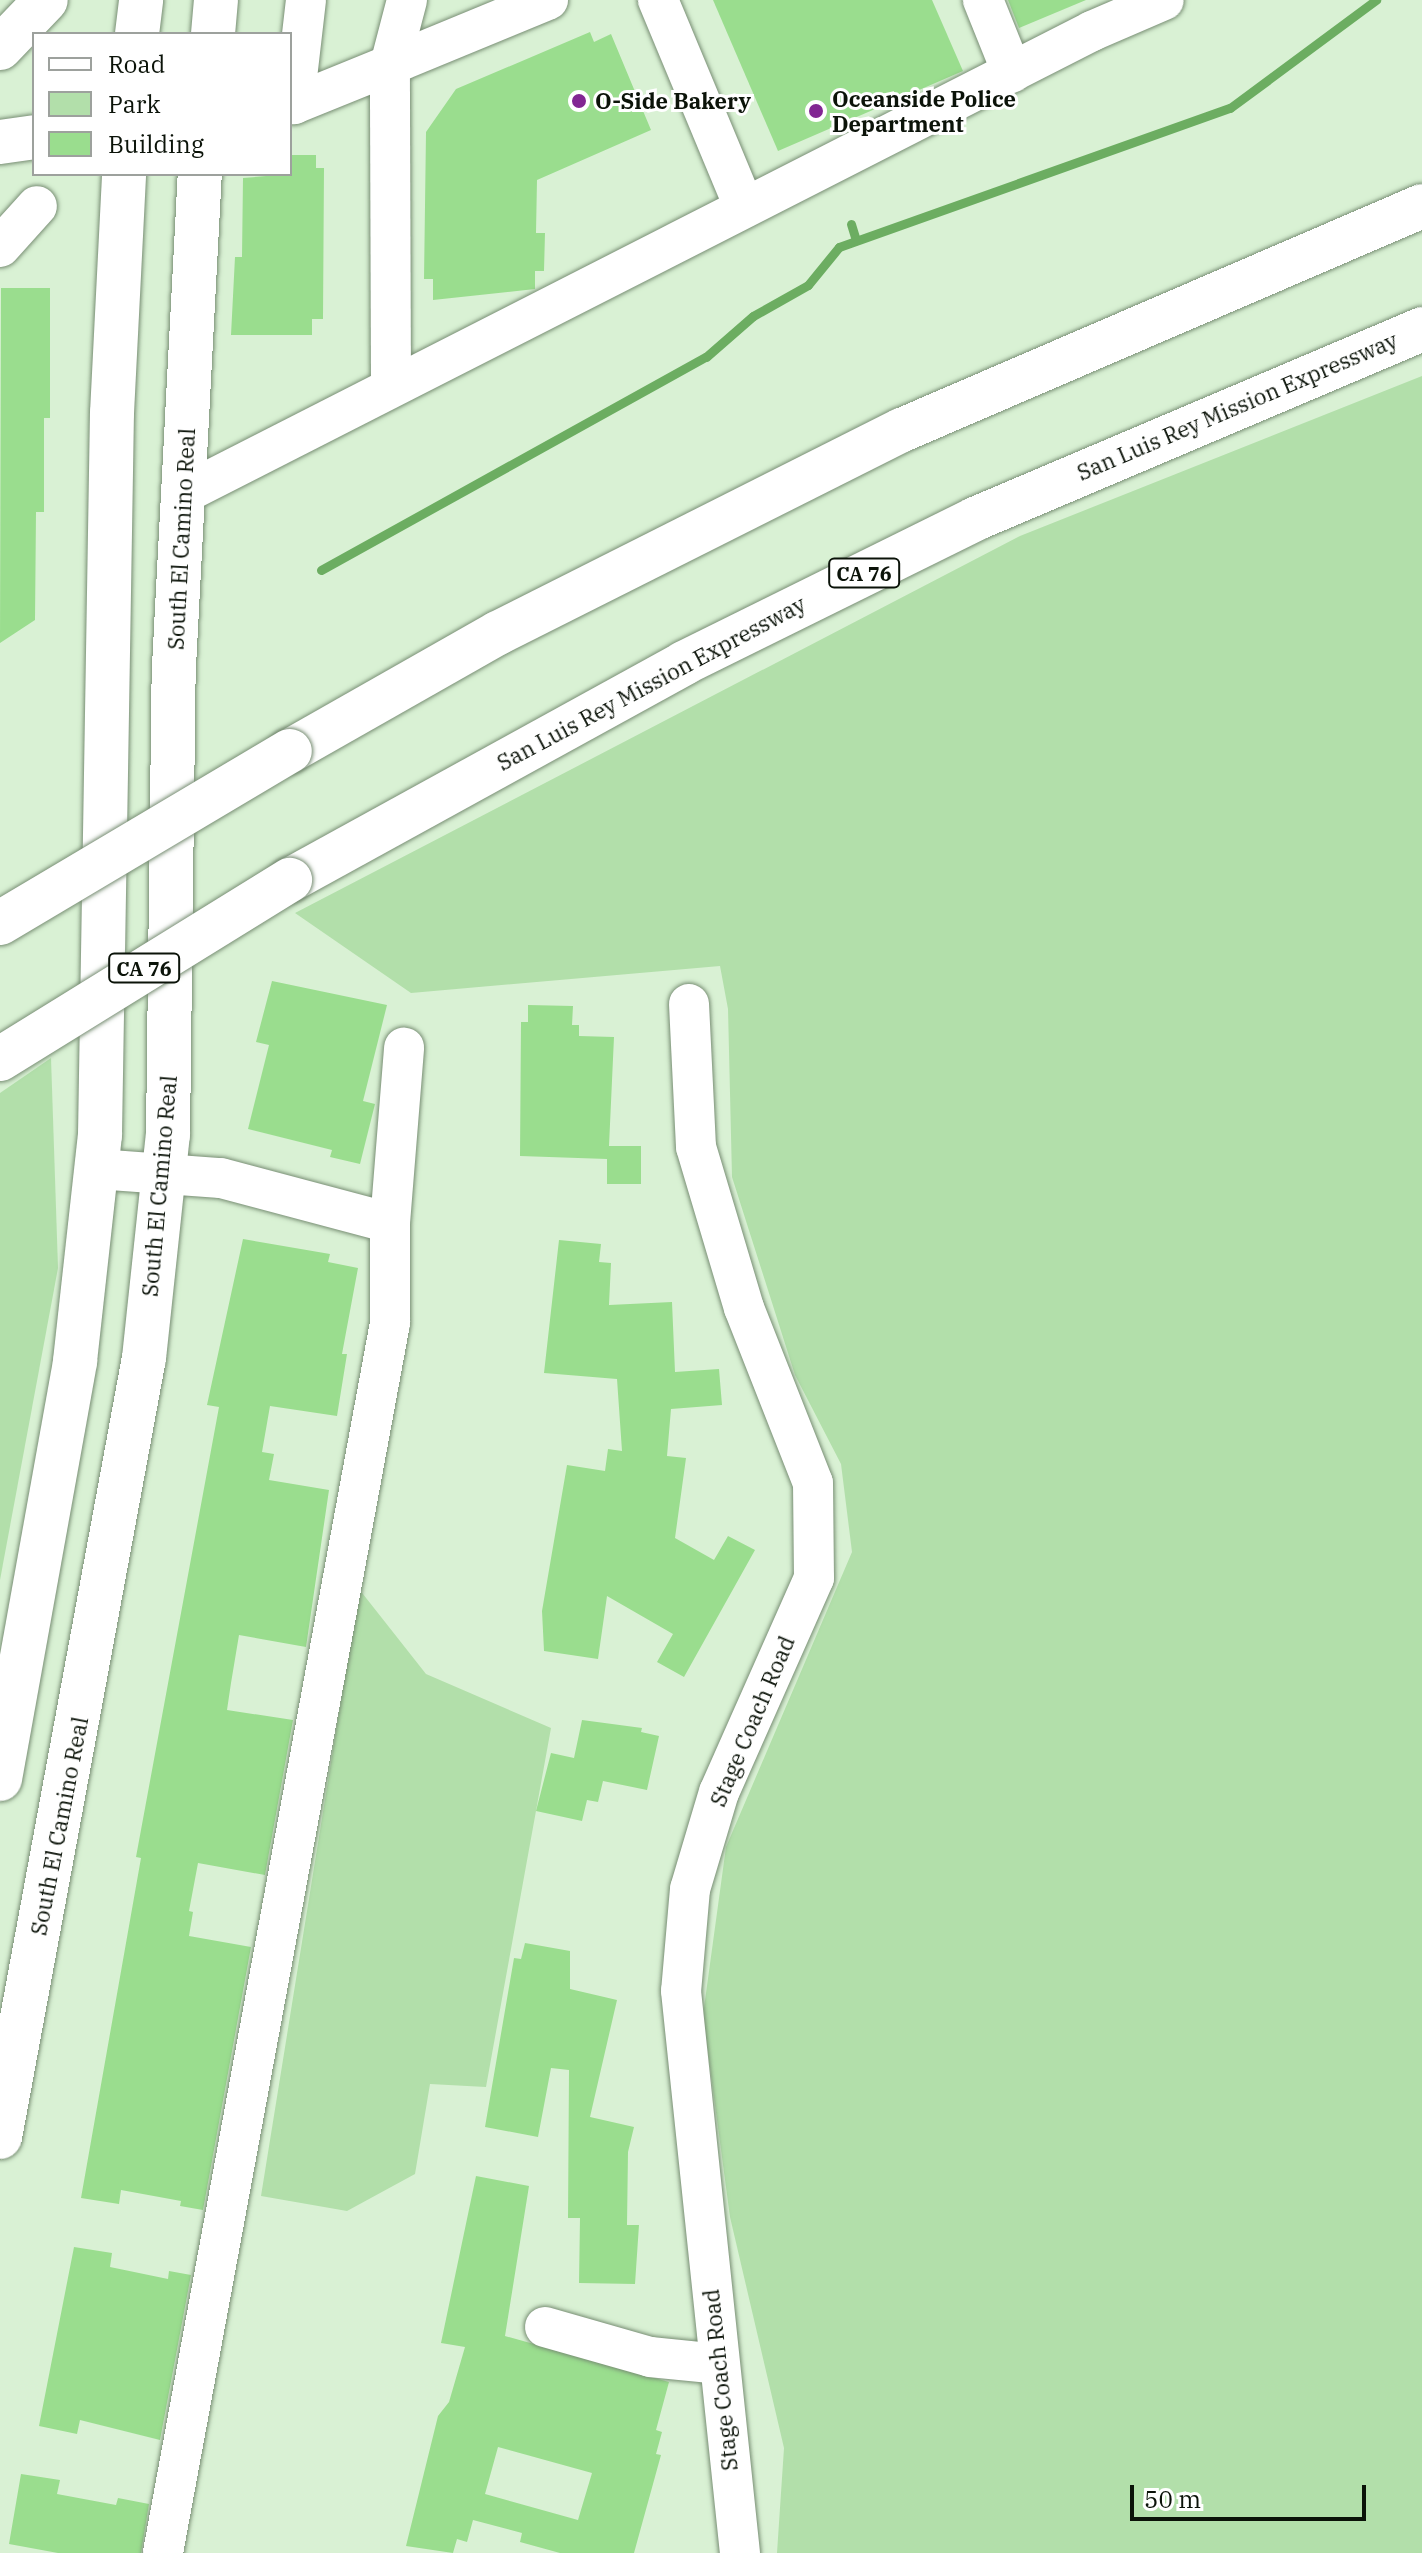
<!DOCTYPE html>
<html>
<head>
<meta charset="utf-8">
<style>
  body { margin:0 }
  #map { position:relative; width:1422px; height:2553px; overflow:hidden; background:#d9f1d4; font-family:"IBM Plex Serif",serif }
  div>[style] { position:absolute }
  .green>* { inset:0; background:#b2dfaa }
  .stream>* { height:9px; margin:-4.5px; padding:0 4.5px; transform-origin:4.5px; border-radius:4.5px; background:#6cad61 }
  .building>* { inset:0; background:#9add8e }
  .roads { filter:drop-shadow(0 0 2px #788e74) drop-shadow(0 0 2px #788e74) }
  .minor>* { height:40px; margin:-20px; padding:0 20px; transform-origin:20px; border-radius:20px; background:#fff }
  .major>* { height:44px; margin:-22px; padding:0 22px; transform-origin:22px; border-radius:22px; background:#fff }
  .highway>* { height:44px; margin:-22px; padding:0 22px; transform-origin:22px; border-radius:22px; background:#fff }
  .bridges { filter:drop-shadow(0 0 2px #788e74) drop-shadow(0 0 2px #788e74) }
  .highway-bridge>* { height:44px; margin:-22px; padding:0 22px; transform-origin:22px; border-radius:22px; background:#fff }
  .dots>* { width:22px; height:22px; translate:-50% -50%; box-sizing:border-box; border:4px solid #fff; border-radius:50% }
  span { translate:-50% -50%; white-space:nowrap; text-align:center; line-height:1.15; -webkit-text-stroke:6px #fff; paint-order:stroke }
  .shield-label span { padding:2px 6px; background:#fff; border:2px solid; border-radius:6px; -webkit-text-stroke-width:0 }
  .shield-label { font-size:20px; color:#0b1309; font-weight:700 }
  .poi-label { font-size:22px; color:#0b1309; font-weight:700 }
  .left { translate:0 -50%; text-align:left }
  .street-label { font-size:22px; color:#0b1309 }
  .legend { position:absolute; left:32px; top:32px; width:260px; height:144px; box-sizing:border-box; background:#fff; border:2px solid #9da19d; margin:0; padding:10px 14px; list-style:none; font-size:24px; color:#0b1309 }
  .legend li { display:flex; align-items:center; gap:16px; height:40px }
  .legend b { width:40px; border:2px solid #9da19d }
  .scale { position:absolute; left:1130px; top:2485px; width:236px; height:36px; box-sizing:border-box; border:4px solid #0b1309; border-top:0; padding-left:10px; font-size:24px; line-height:28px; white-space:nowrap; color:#0b1309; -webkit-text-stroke:6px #fff; paint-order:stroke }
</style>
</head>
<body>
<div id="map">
  <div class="green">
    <i style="clip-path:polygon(1422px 376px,1422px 2553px,777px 2553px,784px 2448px,730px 2217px,703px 2015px,726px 1847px,852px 1552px,841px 1464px,795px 1375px,732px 1177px,728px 1009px,720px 966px,411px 993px,295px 913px,1020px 536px)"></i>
    <i style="clip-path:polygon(51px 1058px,58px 1268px,0 1580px,0 1093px)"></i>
    <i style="clip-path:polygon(359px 1589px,426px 1674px,551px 1728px,486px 2087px,430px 2084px,415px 2174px,347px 2211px,261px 2196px)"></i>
  </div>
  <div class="stream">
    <i style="left:851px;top:224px;width:17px;rotate:73deg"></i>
    <i style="left:321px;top:570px;width:440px;rotate:-29deg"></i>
    <i style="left:706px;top:357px;width:62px;rotate:-41.1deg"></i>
    <i style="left:753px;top:316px;width:63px;rotate:-29.4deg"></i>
    <i style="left:808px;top:285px;width:49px;rotate:-50.8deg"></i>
    <i style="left:839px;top:247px;width:415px;rotate:-19.6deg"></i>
    <i style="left:1230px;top:108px;width:182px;rotate:-36.5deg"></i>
  </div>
  <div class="building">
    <i style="clip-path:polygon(713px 0,932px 0,963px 71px,778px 151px)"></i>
    <i style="clip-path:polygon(1008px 0,1086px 0,1019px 28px)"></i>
    <i style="clip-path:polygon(590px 32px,594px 42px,611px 34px,651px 130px,537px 180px,536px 233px,545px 233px,544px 271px,535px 271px,535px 289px,433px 300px,433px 279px,424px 279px,426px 132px,456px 89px)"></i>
    <i style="clip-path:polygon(290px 155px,316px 155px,316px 168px,324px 168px,323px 319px,312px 319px,312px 335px,231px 335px,235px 257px,242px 257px,243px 178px,290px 174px)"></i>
    <i style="clip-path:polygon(1px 288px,50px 288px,50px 418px,44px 418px,44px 512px,36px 512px,35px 620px,0 643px)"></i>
    <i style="clip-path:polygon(272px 981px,387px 1005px,363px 1101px,375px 1104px,360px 1164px,330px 1157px,332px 1150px,248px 1129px,269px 1045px,256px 1042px)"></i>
    <i style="clip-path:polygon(528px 1005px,573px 1006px,572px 1025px,579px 1025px,579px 1036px,614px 1037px,609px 1146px,641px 1146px,641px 1184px,607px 1184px,607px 1159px,520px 1156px,521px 1022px,528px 1022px)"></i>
    <i style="clip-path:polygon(243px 1239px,330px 1254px,328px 1262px,358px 1268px,342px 1354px,347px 1354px,337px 1416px,270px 1406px,262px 1452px,274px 1454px,269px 1480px,329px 1490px,306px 1647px,239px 1635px,231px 1683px,227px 1710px,293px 1720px,265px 1875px,198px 1863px,189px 1911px,193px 1912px,189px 1936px,251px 1947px,203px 2210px,180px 2206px,181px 2201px,121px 2190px,119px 2204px,81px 2198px,141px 1858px,136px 1857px,219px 1407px,207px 1405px)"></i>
    <i style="clip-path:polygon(559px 1240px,601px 1244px,599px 1262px,611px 1263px,609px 1305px,672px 1302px,675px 1372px,719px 1369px,722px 1405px,671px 1409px,667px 1456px,686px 1458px,675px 1538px,714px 1560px,728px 1536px,755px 1550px,684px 1677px,657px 1662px,673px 1634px,607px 1596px,598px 1659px,544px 1651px,542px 1611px,567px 1465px,605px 1471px,608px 1449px,622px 1451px,617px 1379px,544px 1373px)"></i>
    <i style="clip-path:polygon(582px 1720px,642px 1728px,641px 1732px,659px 1736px,647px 1790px,603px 1781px,598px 1802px,587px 1800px,582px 1821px,536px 1811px,551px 1753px,574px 1758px)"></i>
    <i style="clip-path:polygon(525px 1943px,570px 1951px,570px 1989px,617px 2000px,590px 2117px,634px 2127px,628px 2152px,627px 2225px,639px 2225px,635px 2284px,579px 2283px,580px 2218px,568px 2218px,569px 2070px,551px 2068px,538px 2137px,485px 2127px,514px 1958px,521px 1959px)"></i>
    <i style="clip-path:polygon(evenodd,476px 2176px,529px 2186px,505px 2336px,669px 2382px,656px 2430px,662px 2432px,656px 2454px,661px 2455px,634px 2553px,560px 2553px,520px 2542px,522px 2533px,473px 2520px,467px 2542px,457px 2539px,453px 2553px,406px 2546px,438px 2416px,449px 2402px,465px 2347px,441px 2343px,476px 2176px,498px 2447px,592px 2473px,578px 2520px,485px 2494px,498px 2447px)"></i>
    <i style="clip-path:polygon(74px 2247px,112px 2253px,110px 2267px,168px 2279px,169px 2271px,191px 2275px,160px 2440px,80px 2420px,77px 2434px,39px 2426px)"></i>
    <i style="clip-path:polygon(21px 2474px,60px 2480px,57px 2494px,116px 2505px,118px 2498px,149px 2504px,141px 2553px,58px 2553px,9px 2544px)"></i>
  </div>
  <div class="roads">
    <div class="minor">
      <i style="left:306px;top:0;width:105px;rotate:96.6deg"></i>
      <i style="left:294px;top:104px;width:104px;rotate:-22.1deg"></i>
      <i style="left:390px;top:65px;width:67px;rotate:-75.3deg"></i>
      <i style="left:658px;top:0;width:224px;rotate:67.4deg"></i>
      <i style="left:983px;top:0;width:78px;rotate:68.1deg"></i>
      <i style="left:0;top:247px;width:55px;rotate:-47.9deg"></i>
      <i style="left:391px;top:386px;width:321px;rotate:-90.2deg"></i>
      <i style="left:390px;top:65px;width:171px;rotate:-22.4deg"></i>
      <i style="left:185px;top:493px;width:1018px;rotate:-26.99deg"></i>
      <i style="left:1092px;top:31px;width:78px;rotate:-23.3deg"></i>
      <i style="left:689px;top:1004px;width:143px;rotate:87.2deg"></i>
      <i style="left:696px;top:1147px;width:168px;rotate:73.4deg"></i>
      <i style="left:744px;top:1308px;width:188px;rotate:68.5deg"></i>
      <i style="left:813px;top:1483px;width:95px;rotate:89.4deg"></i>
      <i style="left:814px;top:1578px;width:234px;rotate:113.9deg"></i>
      <i style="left:719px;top:1792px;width:101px;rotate:106.6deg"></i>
      <i style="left:690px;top:1889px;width:102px;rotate:95deg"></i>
      <i style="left:681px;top:1991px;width:565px;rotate:84.01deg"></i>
      <i style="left:97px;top:1169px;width:124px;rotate:4.2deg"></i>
      <i style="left:221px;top:1178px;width:175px;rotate:14.9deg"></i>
      <i style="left:390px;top:1223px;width:100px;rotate:90deg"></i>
      <i style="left:390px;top:1323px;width:1251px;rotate:100.46deg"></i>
      <i style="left:390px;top:1223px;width:176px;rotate:-85.4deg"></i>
      <i style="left:545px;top:2327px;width:109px;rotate:15.9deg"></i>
      <i style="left:650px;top:2357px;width:69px;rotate:5.8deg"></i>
    </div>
    <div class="major">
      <i style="left:137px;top:34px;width:34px;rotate:-83deg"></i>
      <i style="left:213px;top:34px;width:34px;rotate:-85deg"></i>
      <i style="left:0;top:48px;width:66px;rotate:-46.2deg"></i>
      <i style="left:0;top:142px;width:34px;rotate:-8deg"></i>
      <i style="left:0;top:1779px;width:425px;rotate:-79.8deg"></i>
      <i style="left:75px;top:1361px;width:227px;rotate:-83.7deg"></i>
      <i style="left:100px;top:1135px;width:722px;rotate:-89.05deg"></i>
      <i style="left:112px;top:413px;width:239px;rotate:-87.1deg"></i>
      <i style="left:0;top:2137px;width:792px;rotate:-79.53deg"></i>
      <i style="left:144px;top:1358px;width:224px;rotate:-83.9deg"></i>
      <i style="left:168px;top:1135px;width:469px;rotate:-89.3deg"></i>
      <i style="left:174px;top:666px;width:493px;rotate:-87deg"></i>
    </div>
    <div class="highway">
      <i style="left:290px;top:751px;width:239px;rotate:-29.6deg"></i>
      <i style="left:498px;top:633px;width:452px;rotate:-26.7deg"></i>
      <i style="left:902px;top:430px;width:566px;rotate:-23.3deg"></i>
      <i style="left:290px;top:880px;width:450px;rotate:-28.8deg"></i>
      <i style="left:684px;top:663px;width:325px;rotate:-26.3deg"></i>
      <i style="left:975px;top:519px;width:486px;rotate:-23deg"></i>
    </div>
  </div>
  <div class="bridges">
    <div class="highway-bridge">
      <i style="left:0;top:923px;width:337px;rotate:-30.7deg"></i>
      <i style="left:0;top:1059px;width:341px;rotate:-31.7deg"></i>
    </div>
  </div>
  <div class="dots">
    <i style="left:579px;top:101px;background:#822693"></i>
    <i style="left:816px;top:111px;background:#822693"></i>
  </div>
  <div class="shield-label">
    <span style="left:864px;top:573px">CA 76</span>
    <span style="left:144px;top:968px">CA 76</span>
  </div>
  <div class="poi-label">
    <span class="left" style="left:832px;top:111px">Oceanside Police<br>Department</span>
    <span class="left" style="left:595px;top:101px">O-Side Bakery</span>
  </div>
  <div class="street-label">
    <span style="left:1237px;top:406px;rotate:-23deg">San Luis Rey Mission Expressway</span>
    <span style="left:181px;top:539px;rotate:-87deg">South El Camino Real</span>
    <span style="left:651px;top:683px;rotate:-28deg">San Luis Rey Mission Expressway</span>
    <span style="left:159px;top:1186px;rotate:-85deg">South El Camino Real</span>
    <span style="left:752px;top:1721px;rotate:-67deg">Stage Coach Road</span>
    <span style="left:59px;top:1826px;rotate:-79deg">South El Camino Real</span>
    <span style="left:720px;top:2380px;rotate:-96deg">Stage Coach Road</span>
  </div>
  <ul class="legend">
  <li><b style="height:10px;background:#fff"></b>Road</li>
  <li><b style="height:22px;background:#b2dfaa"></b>Park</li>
  <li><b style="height:22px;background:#9add8e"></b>Building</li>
  </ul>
  <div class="scale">50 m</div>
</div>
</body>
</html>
